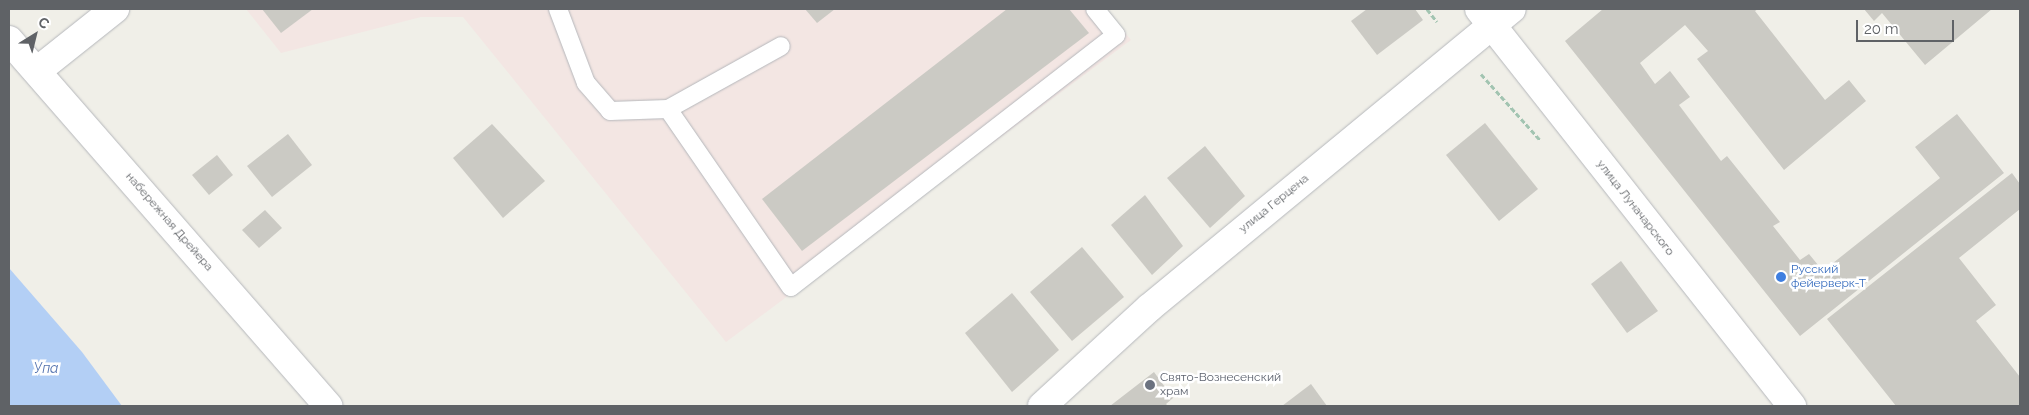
<!DOCTYPE html>
<html>
<head>
<meta charset="utf-8">
<style>
  body { margin:0 }
  #map { position:relative; width:2029px; height:415px; overflow:hidden; background:#f0efe8; font-family:Raleway,sans-serif }
  div>[style] { position:absolute }
  .medical>* { inset:0; background:#f3e6e3 }
  .water>* { inset:0; background:#b3cff5 }
  .building>* { inset:0; background:#cbcac4 }
  .path>* { height:3px; margin-top:-1.5px; transform-origin:0; background:repeating-linear-gradient(90deg,#a2c4b1 0 5px,transparent 0 7.5px) }
  .roads { filter:drop-shadow(0 0 1px #b5b7bb) drop-shadow(0 0 1px #b5b7bb) }
  .lane>* { height:18px; margin:-9px; padding:0 9px; transform-origin:9px; border-radius:9px; background:#fff }
  .street>* { height:28px; margin:-14px; padding:0 14px; transform-origin:14px; border-radius:14px; background:#fff }
  .secondary>* { height:28px; margin:-14px; padding:0 14px; transform-origin:14px; border-radius:14px; background:#fff }
  .dots>* { width:14px; height:14px; translate:-50% -50%; box-sizing:border-box; border:2px solid #fff; border-radius:50% }
  span { translate:-50% -50%; white-space:nowrap; text-align:center; line-height:1.15; -webkit-text-stroke:5px #fff; paint-order:stroke }
  .street-label { font-size:12px; color:#5f6266 }
  .shop-label { font-size:12px; color:#366cbe }
  .left { translate:0 -50%; text-align:left }
  .worship-label { font-size:12px; color:#5b616d }
  .water-label { font-size:14px; color:#5473af; font-style:italic }
  .frame { position:absolute; inset:0; border:10px solid #5f6266; pointer-events:none }
  .north { position:absolute; left:10px; top:10px; width:50px; height:50px; -webkit-text-stroke:4px #fff; paint-order:stroke; rotate:36deg; font-size:14px; font-weight:700; line-height:20px; text-align:center; color:#5f6266 }
  .north::after { content:''; display:block; margin:auto; width:18px; height:22px; background:#5f6266; clip-path:polygon(50% 0,100% 100%,50% 72%,0 100%) }
  .scale { position:absolute; left:1856px; top:20px; width:98px; height:22px; box-sizing:border-box; border:2px solid #5f6266; border-top:0; padding-left:6px; font-size:15px; line-height:18px; white-space:nowrap; color:#5f6266; -webkit-text-stroke:4px #fff; paint-order:stroke }
</style>
</head>
<body>
<div id="map">
  <div class="medical">
    <i style="clip-path:polygon(246px 9px,1106px 9px,1131px 40px,726px 342px,463px 17px,421px 17px,281px 53px)"></i>
  </div>
  <div class="water">
    <i style="clip-path:polygon(9px 268px,82px 352px,122px 406px,9px 406px)"></i>
  </div>
  <div class="building">
    <i style="clip-path:polygon(262px 9px,313px 9px,281px 33px)"></i>
    <i style="clip-path:polygon(805px 9px,835px 9px,817px 23px)"></i>
    <i style="clip-path:polygon(1007px 9px,1069px 9px,1089px 33px,802px 251px,762px 199px)"></i>
    <i style="clip-path:polygon(1367px 9px,1415px 9px,1423px 20px,1377px 55px,1351px 21px)"></i>
    <i style="clip-path:polygon(1603px 9px,1758px 9px,1755px 11px,1825px 100px,1849px 80px,1866px 101px,1784px 170px,1697px 59px,1708px 51px,1685px 25px,1640px 63px,1655px 84px,1670px 71px,1690px 97px,1679px 105px,1721px 161px,1727px 156px,1780px 222px,1773px 226px,1800px 260px,1809px 254px,1823px 271px,1940px 178px,1915px 147px,1957px 114px,2004px 173px,1800px 336px,1565px 41px)"></i>
    <i style="clip-path:polygon(1864px 9px,1992px 9px,1925px 65px,1882px 13px,1874px 21px)"></i>
    <i style="clip-path:polygon(1485px 123px,1538px 189px,1499px 221px,1446px 155px)"></i>
    <i style="clip-path:polygon(492px 124px,545px 181px,503px 218px,453px 158px)"></i>
    <i style="clip-path:polygon(288px 134px,312px 165px,272px 197px,247px 166px)"></i>
    <i style="clip-path:polygon(1205px 146px,1245px 196px,1210px 228px,1167px 178px)"></i>
    <i style="clip-path:polygon(217px 155px,233px 175px,209px 195px,192px 175px)"></i>
    <i style="clip-path:polygon(2012px 173px,2020px 184px,2020px 209px,1959px 258px,1996px 305px,1976px 321px,2020px 377px,2020px 406px,1896px 406px,1827px 319px)"></i>
    <i style="clip-path:polygon(1145px 195px,1183px 246px,1152px 275px,1111px 225px)"></i>
    <i style="clip-path:polygon(265px 210px,282px 228px,259px 248px,242px 230px)"></i>
    <i style="clip-path:polygon(1082px 247px,1124px 297px,1072px 341px,1030px 292px)"></i>
    <i style="clip-path:polygon(1621px 261px,1658px 311px,1627px 333px,1591px 284px)"></i>
    <i style="clip-path:polygon(1012px 293px,1059px 350px,1012px 392px,965px 333px)"></i>
    <i style="clip-path:polygon(1154px 372px,1173px 398px,1166px 404px,1168px 406px,1110px 406px)"></i>
    <i style="clip-path:polygon(1311px 384px,1327px 406px,1282px 406px)"></i>
  </div>
  <div class="path">
    <i style="left:1427px;top:9px;width:16px;rotate:52deg"></i>
    <i style="left:1481px;top:74px;width:89px;rotate:48.2deg"></i>
  </div>
  <div class="roads">
    <div class="lane">
      <i style="left:558px;top:9px;width:79px;rotate:69.3deg"></i>
      <i style="left:586px;top:83px;width:37px;rotate:49deg"></i>
      <i style="left:610px;top:111px;width:58px;rotate:-2deg"></i>
      <i style="left:668px;top:109px;width:129px;rotate:-29.1deg"></i>
      <i style="left:668px;top:109px;width:216px;rotate:55.4deg"></i>
      <i style="left:791px;top:287px;width:411px;rotate:-37.8deg"></i>
      <i style="left:1116px;top:35px;width:33px;rotate:-129deg"></i>
    </div>
    <div class="street">
      <i style="left:37px;top:71px;width:100px;rotate:-38.5deg"></i>
      <i style="left:1042px;top:406px;width:145px;rotate:-42.5deg"></i>
      <i style="left:1149px;top:308px;width:470px;rotate:-39.5deg"></i>
    </div>
    <div class="secondary">
      <i style="left:1479px;top:9px;width:506px;rotate:51.75deg"></i>
      <i style="left:9px;top:40px;width:486px;rotate:48.9deg"></i>
    </div>
  </div>
  <div class="dots">
    <i style="left:1781px;top:277px;background:#3f7fe0"></i>
    <i style="left:1150px;top:385px;background:#6b7280"></i>
  </div>
  <div class="street-label">
    <span style="left:1274px;top:204px;rotate:-39deg">улица Герцена</span>
    <span style="left:1635px;top:208px;rotate:52deg">улица Луначарского</span>
    <span style="left:169px;top:222px;rotate:49deg">набережная Дрейера</span>
  </div>
  <div class="shop-label">
    <span class="left" style="left:1791px;top:277px">Русский<br>фейерверк-Т</span>
  </div>
  <div class="worship-label">
    <span class="left" style="left:1160px;top:385px">Свято-Вознесенский<br>храм</span>
  </div>
  <div class="water-label">
    <span style="left:46px;top:368px">Упа</span>
  </div>
  <div class="frame"></div>
  <div class="north">С</div>
  <div class="scale">20 m</div>
</div>
</body>
</html>
